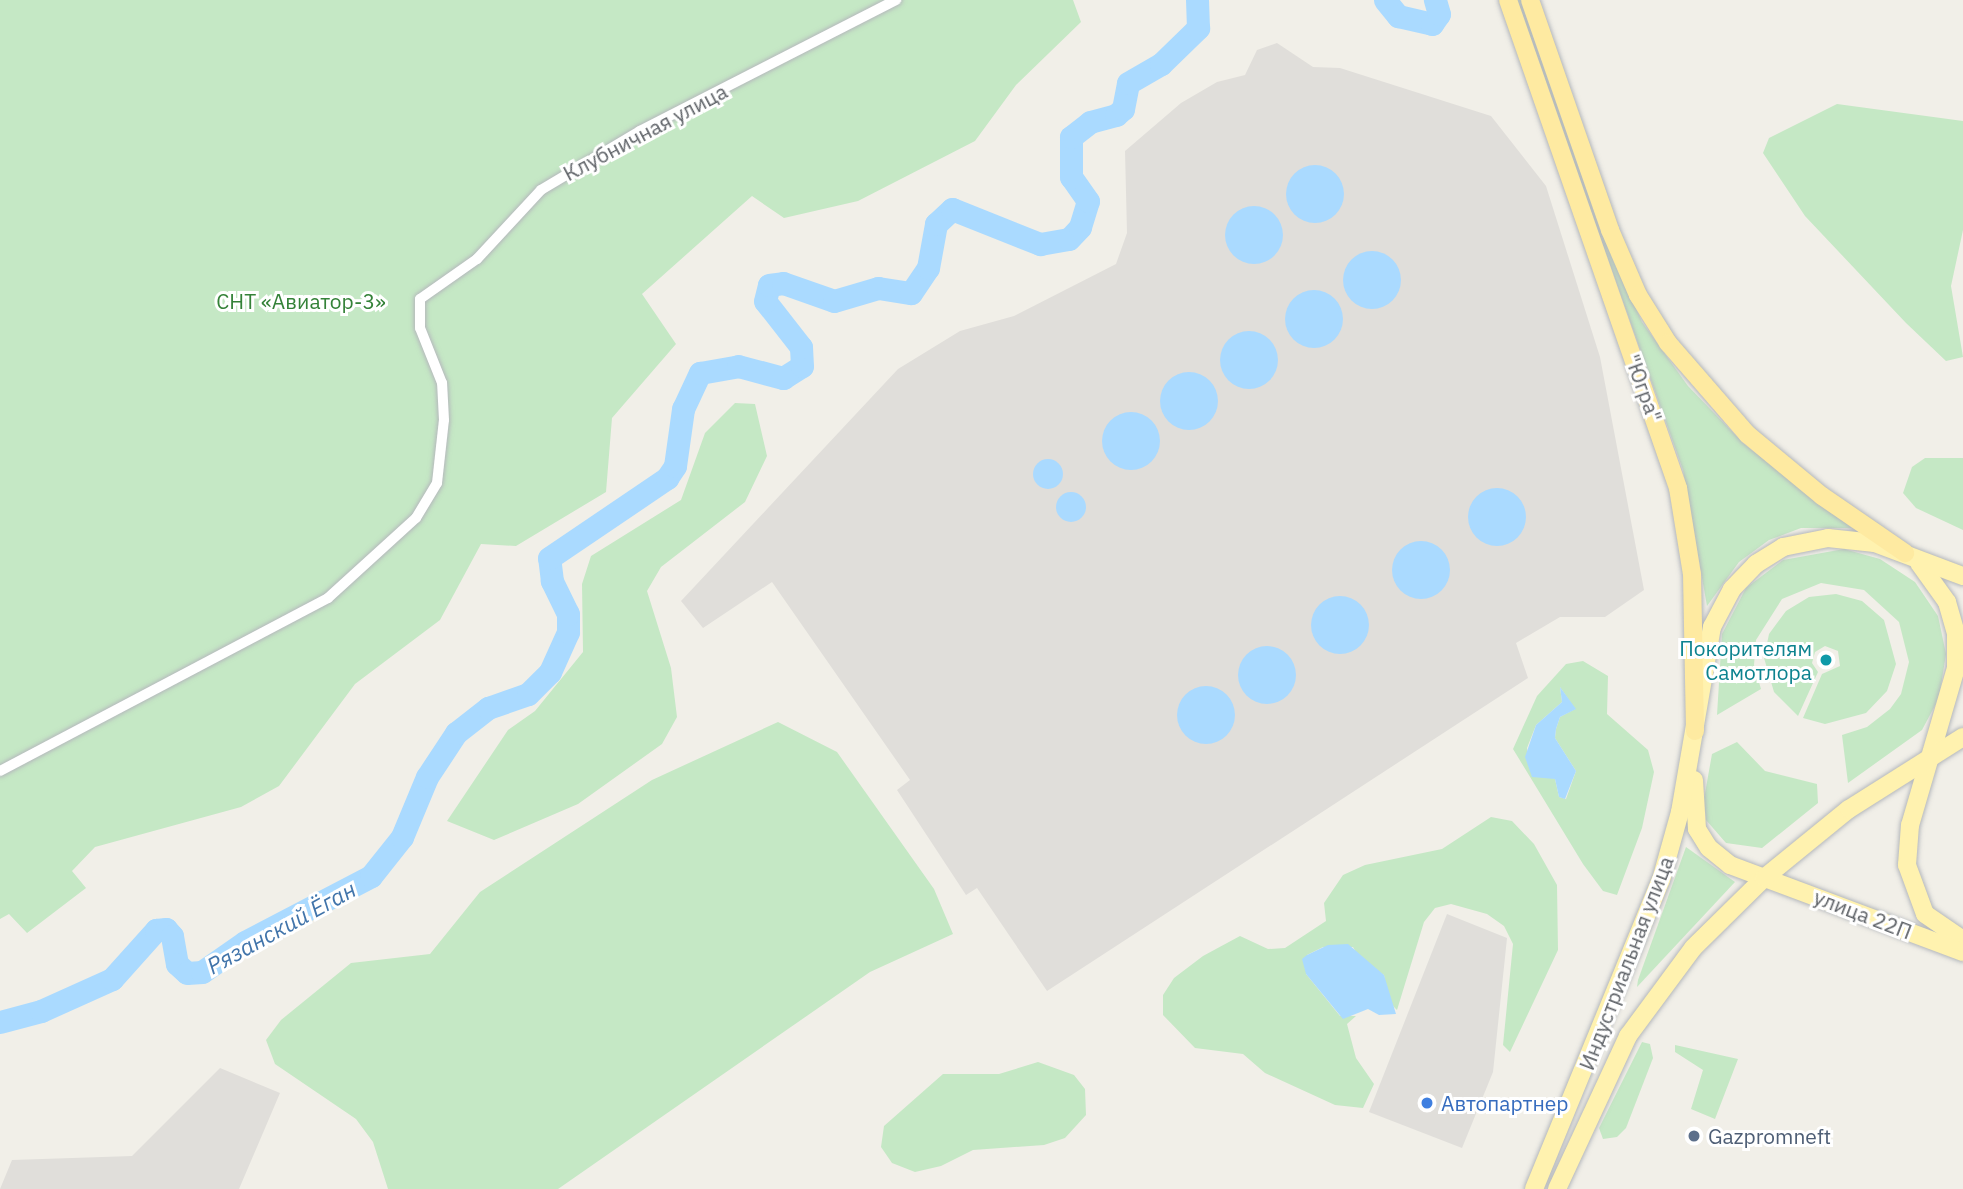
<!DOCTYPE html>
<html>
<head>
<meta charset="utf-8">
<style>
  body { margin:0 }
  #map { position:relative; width:1963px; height:1189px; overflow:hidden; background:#f1efe8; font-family:"IBM Plex Sans",sans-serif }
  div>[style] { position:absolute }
  .industrial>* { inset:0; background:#e0deda }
  .green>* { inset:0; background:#c5e8c5 }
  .water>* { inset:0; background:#aadaff }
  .round { border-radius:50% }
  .river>* { height:23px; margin:-11.5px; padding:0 11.5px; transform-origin:11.5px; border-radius:11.5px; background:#aadaff }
  .roads { filter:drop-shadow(0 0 2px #b5b8bc) drop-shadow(0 0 2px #b5b8bc) }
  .minor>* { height:10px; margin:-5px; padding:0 5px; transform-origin:5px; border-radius:5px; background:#fff }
  .primary>* { height:18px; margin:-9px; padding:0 9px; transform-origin:9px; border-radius:9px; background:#fff2af }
  .trunk>* { height:18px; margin:-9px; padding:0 9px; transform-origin:9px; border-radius:9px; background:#feeaa1 }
  .dots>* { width:19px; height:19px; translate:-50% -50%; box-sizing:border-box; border:4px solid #fff; border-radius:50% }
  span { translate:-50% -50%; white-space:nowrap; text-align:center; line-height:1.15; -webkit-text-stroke:6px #fff; paint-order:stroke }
  .street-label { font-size:21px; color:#5f6368 }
  .park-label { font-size:21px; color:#348238 }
  .culture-label { font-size:21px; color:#0d838f }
  .right { translate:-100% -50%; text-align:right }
  .shop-label { font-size:21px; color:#366cbe }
  .left { translate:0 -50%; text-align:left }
  .service-label { font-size:21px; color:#4e5e75 }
  .water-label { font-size:23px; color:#4174aa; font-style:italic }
</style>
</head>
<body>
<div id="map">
  <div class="industrial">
    <i style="clip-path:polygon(1277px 43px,1313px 67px,1340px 68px,1491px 116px,1546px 186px,1600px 357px,1644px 590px,1605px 617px,1560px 617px,1516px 643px,1528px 678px,1047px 991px,977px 888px,966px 895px,897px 790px,910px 780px,772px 582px,703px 628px,681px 601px,898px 369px,960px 331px,1014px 316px,1116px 264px,1127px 233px,1125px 151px,1181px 103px,1217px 82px,1245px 75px,1257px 50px)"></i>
    <i style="clip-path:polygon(1447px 914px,1507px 938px,1493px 1072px,1462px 1148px,1369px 1112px)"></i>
    <i style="clip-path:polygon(220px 1068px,280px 1093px,239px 1189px,0 1189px,12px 1160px,132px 1156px)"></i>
  </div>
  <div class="green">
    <i style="clip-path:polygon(0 0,1073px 0,1081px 22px,1016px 85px,975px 141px,858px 201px,784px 218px,752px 196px,642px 294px,676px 344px,612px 418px,606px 492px,516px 546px,481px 544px,440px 620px,355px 684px,279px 786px,241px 807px,95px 847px,72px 871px,86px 888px,27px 933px,9px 914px,0 919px)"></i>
    <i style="clip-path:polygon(1516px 0,1522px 0,1602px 231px,1642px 322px,1688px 386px,1744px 444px,1852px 528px,1801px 528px,1769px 540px,1739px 562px,1707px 606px,1683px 470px)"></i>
    <i style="clip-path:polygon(1837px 104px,1963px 121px,1963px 230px,1951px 286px,1963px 357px,1946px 361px,1906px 323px,1805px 216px,1763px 153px,1769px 138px)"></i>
    <i style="clip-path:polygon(735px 403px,755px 404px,767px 456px,745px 502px,661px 567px,647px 591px,671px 668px,677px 717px,662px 744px,578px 804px,494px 840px,447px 821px,508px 730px,535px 711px,583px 652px,582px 584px,591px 556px,681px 500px,705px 433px)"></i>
    <i style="clip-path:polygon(1925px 458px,1963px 458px,1963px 530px,1916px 508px,1903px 493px,1912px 467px)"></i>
    <i style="clip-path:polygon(1844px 549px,1880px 559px,1915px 582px,1938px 616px,1946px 654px,1939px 698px,1922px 730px,1848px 783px,1842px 735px,1867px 727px,1890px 709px,1901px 694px,1909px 662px,1899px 622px,1864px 590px,1821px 583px,1782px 599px,1756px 640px,1754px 665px,1761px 689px,1717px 715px,1722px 634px,1746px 588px,1783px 560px)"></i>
    <i style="clip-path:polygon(1836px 594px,1862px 601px,1884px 620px,1896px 664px,1887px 691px,1866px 713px,1825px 724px,1803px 718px,1822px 674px,1840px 666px,1838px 651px,1825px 646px,1815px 652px,1812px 663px,1818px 672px,1798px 716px,1774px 692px,1764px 658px,1769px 634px,1786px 611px,1809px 597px)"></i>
    <i style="clip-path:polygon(evenodd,1583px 661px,1608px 676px,1607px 714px,1648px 750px,1654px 772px,1642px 828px,1617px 895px,1603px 891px,1583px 864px,1513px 749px,1537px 696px,1566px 664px,1583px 661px,1560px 687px,1575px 709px,1560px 717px,1556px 729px,1555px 738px,1576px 771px,1566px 799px,1559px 797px,1555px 779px,1529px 767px,1527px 748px,1536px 725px,1562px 702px,1560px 687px)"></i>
    <i style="clip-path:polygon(778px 722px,837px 752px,934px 889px,953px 934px,870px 972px,558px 1189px,388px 1189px,373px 1142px,356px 1119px,275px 1064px,266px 1040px,281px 1020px,351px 963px,430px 954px,480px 892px,652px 780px)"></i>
    <i style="clip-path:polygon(1737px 742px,1765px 771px,1817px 784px,1818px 803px,1762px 848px,1726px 843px,1706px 820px,1704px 799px,1712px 754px)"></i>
    <i style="clip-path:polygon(1491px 817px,1512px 821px,1534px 844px,1557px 885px,1558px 950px,1510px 1052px,1503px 1045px,1513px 944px,1504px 926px,1487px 914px,1451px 904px,1435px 908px,1424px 922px,1397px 1010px,1388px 1001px,1384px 975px,1361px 961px,1353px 947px,1323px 947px,1307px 955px,1306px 974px,1340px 1016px,1356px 1016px,1347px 1024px,1356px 1058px,1374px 1084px,1363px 1108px,1335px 1105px,1265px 1073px,1243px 1054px,1195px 1048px,1163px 1015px,1163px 995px,1174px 978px,1203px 956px,1240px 936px,1268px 949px,1285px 948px,1326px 921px,1324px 903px,1343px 875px,1365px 865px,1442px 849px)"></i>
    <i style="clip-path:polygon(1686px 847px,1735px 882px,1637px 987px,1638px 980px)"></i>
    <i style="clip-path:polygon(1642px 1042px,1650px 1044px,1653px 1058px,1626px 1128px,1617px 1137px,1603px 1139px,1599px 1128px)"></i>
    <i style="clip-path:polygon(1675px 1045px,1738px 1059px,1715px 1119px,1691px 1109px,1703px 1070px,1675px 1052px)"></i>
    <i style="clip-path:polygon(1038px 1062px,1074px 1075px,1085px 1089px,1086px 1115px,1065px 1138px,1044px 1145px,973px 1150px,941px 1166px,915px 1172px,892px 1163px,881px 1147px,884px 1126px,943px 1074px,999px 1074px)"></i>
  </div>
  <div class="water">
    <i class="round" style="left:1286px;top:165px;width:58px;height:58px"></i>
    <i class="round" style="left:1225px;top:206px;width:58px;height:58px"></i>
    <i class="round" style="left:1343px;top:251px;width:58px;height:58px"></i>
    <i class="round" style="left:1285px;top:290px;width:58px;height:58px"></i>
    <i class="round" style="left:1220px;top:331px;width:58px;height:58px"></i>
    <i class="round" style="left:1160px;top:372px;width:58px;height:58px"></i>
    <i class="round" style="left:1102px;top:412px;width:58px;height:58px"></i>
    <i class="round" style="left:1033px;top:459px;width:30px;height:30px"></i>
    <i class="round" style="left:1468px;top:488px;width:58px;height:58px"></i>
    <i class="round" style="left:1056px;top:492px;width:30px;height:30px"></i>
    <i class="round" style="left:1392px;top:541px;width:58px;height:58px"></i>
    <i class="round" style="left:1311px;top:596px;width:58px;height:58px"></i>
    <i class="round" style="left:1238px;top:646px;width:58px;height:58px"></i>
    <i class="round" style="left:1177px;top:686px;width:58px;height:58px"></i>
    <i style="clip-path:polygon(1560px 687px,1576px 709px,1560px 717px,1556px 729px,1555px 738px,1576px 771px,1565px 799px,1559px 797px,1555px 779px,1532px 777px,1525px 757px,1536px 725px,1562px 702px)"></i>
    <i style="clip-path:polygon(1348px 944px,1384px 975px,1396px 1014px,1379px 1015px,1368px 1009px,1343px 1019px,1306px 974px,1302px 959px,1307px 955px,1328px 945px)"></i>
  </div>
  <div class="river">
    <i style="left:1385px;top:0;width:21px;rotate:51deg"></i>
    <i style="left:1398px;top:16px;width:35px;rotate:13deg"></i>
    <i style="left:1432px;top:24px;width:12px;rotate:-55deg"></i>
    <i style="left:1439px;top:14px;width:15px;rotate:-106deg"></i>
    <i style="left:0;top:1022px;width:42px;rotate:-15deg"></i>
    <i style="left:41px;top:1011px;width:78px;rotate:-24.3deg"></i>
    <i style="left:112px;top:979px;width:66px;rotate:-48.1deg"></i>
    <i style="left:156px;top:930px;width:10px;rotate:-6deg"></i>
    <i style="left:166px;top:929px;width:9px;rotate:49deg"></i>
    <i style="left:172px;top:936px;width:28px;rotate:80deg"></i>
    <i style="left:177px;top:964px;width:13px;rotate:42deg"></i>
    <i style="left:187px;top:973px;width:15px;rotate:-4deg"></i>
    <i style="left:202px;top:972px;width:52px;rotate:-34.9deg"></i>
    <i style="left:245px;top:942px;width:142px;rotate:-27.6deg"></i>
    <i style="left:371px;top:876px;width:50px;rotate:-51.5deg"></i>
    <i style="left:402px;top:837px;width:65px;rotate:-67.4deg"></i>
    <i style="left:427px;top:777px;width:53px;rotate:-56.6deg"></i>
    <i style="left:456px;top:733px;width:41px;rotate:-38deg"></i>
    <i style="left:488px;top:708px;width:42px;rotate:-19.3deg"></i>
    <i style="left:528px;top:694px;width:31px;rotate:-45deg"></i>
    <i style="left:550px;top:672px;width:44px;rotate:-65.8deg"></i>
    <i style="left:568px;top:632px;width:18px;rotate:-90deg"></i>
    <i style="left:568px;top:614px;width:37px;rotate:-116deg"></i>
    <i style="left:552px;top:581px;width:23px;rotate:-97deg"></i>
    <i style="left:549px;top:558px;width:143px;rotate:-34.1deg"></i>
    <i style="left:667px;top:478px;width:14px;rotate:-56deg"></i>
    <i style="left:675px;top:466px;width:58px;rotate:-82deg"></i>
    <i style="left:683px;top:409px;width:40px;rotate:-65deg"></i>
    <i style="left:700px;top:373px;width:39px;rotate:-10deg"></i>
    <i style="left:738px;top:366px;width:47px;rotate:14.9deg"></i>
    <i style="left:783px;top:378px;width:22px;rotate:-32deg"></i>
    <i style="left:802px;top:366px;width:19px;rotate:-93deg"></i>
    <i style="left:801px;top:347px;width:58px;rotate:-128deg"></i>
    <i style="left:765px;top:301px;width:16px;rotate:-76deg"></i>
    <i style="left:769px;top:285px;width:14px;rotate:-8deg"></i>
    <i style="left:783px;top:283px;width:54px;rotate:19.4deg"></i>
    <i style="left:834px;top:301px;width:46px;rotate:-16.5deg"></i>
    <i style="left:878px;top:288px;width:33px;rotate:9deg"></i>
    <i style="left:911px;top:293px;width:30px;rotate:-56deg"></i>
    <i style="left:928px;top:268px;width:45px;rotate:-79.7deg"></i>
    <i style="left:936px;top:224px;width:22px;rotate:-43deg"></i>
    <i style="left:952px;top:209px;width:95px;rotate:21.7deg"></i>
    <i style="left:1040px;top:244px;width:29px;rotate:-10deg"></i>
    <i style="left:1069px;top:239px;width:16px;rotate:-47deg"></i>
    <i style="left:1080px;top:227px;width:27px;rotate:-73deg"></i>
    <i style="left:1088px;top:201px;width:29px;rotate:-125deg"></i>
    <i style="left:1071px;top:177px;width:40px;rotate:-90deg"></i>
    <i style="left:1071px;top:137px;width:24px;rotate:-38deg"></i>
    <i style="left:1090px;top:122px;width:27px;rotate:-15deg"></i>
    <i style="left:1116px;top:115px;width:9px;rotate:-41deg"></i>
    <i style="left:1123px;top:109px;width:26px;rotate:-79deg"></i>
    <i style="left:1128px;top:83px;width:38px;rotate:-30deg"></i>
    <i style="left:1161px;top:64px;width:52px;rotate:-44.2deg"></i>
    <i style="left:1198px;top:28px;width:28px;rotate:-92deg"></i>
  </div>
  <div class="roads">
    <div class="minor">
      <i style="left:0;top:771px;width:371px;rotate:-27.8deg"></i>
      <i style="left:328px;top:598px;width:119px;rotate:-42.3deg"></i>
      <i style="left:416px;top:518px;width:41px;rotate:-59deg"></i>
      <i style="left:437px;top:483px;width:63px;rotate:-83.7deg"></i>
      <i style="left:444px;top:420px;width:37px;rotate:-93deg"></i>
      <i style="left:442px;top:383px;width:59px;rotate:-111.8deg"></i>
      <i style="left:420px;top:328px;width:29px;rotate:-90deg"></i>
      <i style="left:420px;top:299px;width:70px;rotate:-35.1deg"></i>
      <i style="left:477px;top:259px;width:94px;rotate:-47.2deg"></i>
      <i style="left:541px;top:190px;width:115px;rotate:-30.8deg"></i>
      <i style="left:640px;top:131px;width:288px;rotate:-27.1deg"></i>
    </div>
    <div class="primary">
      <i style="left:1919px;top:563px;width:48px;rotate:54.3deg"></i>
      <i style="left:1947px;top:602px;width:32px;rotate:74deg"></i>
      <i style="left:1956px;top:633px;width:35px;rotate:90deg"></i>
      <i style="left:1956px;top:668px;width:164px;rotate:106.3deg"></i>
      <i style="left:1910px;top:825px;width:40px;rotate:94.3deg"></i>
      <i style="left:1907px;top:865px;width:52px;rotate:69.8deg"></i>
      <i style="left:1925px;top:914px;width:46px;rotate:34.4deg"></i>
      <i style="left:1694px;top:780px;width:49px;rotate:86.5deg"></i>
      <i style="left:1697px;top:829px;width:22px;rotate:58deg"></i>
      <i style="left:1709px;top:848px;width:27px;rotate:39deg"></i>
      <i style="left:1730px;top:865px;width:249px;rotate:20.5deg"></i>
      <i style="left:1534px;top:1189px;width:334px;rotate:-67.7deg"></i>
      <i style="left:1661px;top:880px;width:71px;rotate:-74.4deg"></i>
      <i style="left:1680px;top:812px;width:188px;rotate:-80.2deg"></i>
      <i style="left:1712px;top:627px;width:43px;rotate:-62.2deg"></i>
      <i style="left:1732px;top:589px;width:35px;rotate:-46deg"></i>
      <i style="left:1756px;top:564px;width:32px;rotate:-32deg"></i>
      <i style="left:1783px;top:547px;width:46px;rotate:-11.3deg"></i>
      <i style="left:1828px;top:538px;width:47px;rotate:6.1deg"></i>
      <i style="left:1875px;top:543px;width:94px;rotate:20.6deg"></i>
      <i style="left:1557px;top:1189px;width:169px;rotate:-65.1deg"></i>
      <i style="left:1628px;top:1036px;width:109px;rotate:-53.5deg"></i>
      <i style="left:1693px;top:948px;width:100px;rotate:-44.6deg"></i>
      <i style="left:1764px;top:878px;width:109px;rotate:-39.1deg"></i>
      <i style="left:1849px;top:809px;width:135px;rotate:-32.3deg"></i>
    </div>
    <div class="trunk">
      <i style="left:1508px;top:0;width:517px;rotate:70.79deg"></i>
      <i style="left:1678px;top:488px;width:87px;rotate:80.8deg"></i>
      <i style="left:1692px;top:574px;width:157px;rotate:88.9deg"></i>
      <i style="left:1530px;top:0;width:244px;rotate:70.8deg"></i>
      <i style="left:1610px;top:230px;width:71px;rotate:66.7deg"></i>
      <i style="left:1638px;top:295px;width:57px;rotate:58deg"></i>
      <i style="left:1668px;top:343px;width:121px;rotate:49deg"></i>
      <i style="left:1747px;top:434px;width:97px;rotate:39.6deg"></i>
      <i style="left:1822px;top:496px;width:101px;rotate:34.5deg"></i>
    </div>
  </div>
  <div class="dots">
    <i style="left:1826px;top:660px;background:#0f9aa8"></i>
    <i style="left:1427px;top:1103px;background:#3f7fe0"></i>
    <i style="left:1694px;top:1136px;background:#5c6f8a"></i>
  </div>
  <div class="street-label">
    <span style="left:645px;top:132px;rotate:-28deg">Клубничная улица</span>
    <span style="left:1644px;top:388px;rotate:70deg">"Югра"</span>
    <span style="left:1863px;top:914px;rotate:21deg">улица 22П</span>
    <span style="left:1626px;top:963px;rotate:-69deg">Индустриальная улица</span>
  </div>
  <div class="park-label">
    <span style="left:301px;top:301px">СНТ «Авиатор-3»</span>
  </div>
  <div class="culture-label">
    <span class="right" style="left:1812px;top:660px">Покорителям<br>Самотлора</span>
  </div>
  <div class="shop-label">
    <span class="left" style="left:1441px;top:1103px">Автопартнер</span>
  </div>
  <div class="service-label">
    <span class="left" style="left:1708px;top:1136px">Gazpromneft</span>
  </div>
  <div class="water-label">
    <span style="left:281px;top:927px;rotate:-29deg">Рязанский Ёган</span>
  </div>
</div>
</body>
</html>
